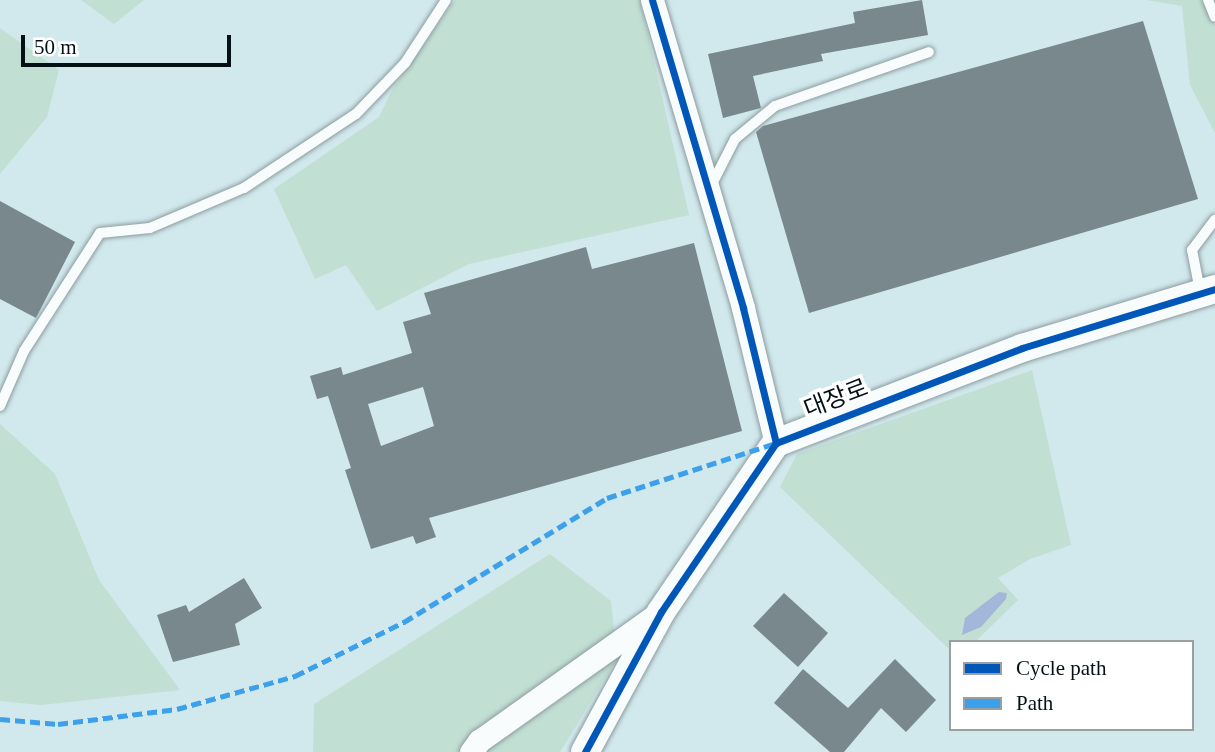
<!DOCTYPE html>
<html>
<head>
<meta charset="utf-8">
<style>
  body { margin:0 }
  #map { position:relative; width:1215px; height:752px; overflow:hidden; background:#d1e8ec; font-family:"Times New Roman","Noto Sans KR",serif }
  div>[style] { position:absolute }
  .green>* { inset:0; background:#c2dfd3 }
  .water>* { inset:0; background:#a2b7da }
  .building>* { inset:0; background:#78888d }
  .roads { filter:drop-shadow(0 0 2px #8c9da0) drop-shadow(0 0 2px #8c9da0) }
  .service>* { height:10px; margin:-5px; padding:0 5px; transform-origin:5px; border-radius:5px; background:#f8fcfc }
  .minor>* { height:23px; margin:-11.5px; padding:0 11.5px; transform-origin:11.5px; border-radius:11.5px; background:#f8fcfc }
  .tertiary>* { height:28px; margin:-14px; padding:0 14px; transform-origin:14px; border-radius:14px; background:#f8fcfc }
  .quiet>* { height:5px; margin-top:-2.5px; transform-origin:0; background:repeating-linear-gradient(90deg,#3ca1ea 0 10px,transparent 0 15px) }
  .cycleway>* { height:7px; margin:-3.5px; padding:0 3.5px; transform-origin:3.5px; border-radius:3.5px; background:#0057b8 }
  span { translate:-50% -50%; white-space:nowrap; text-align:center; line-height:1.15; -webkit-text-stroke:7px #fff; paint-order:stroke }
  .street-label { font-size:24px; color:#031114 }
  .legend { position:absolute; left:949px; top:640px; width:245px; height:91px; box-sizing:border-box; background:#fff; border:2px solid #9aa0a1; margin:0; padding:9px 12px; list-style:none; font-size:21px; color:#031114 }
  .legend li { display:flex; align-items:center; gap:14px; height:35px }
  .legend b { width:35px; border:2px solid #9aa0a1 }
  .scale { position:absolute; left:21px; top:35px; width:210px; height:32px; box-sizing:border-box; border:4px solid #031114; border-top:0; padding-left:9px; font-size:21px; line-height:24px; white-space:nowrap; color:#031114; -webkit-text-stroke:5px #fff; paint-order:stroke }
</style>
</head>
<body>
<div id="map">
  <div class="green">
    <i style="clip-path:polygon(81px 0,144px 0,114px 24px)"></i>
    <i style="clip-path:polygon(455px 0,640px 0,689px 215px,469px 264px,377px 311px,346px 265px,315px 279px,274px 189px,379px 117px,392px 90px)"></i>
    <i style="clip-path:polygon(1146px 0,1215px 0,1215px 133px,1190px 85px,1182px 6px)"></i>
    <i style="clip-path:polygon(0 28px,59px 70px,47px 117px,0 174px)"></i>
    <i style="clip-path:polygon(1032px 370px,1071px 545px,1030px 559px,998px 578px,1018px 600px,975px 642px,951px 642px,951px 651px,780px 487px,797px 454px)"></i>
    <i style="clip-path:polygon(0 424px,55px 474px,99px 580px,180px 690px,41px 705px,0 701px)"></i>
    <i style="clip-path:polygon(550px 554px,611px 601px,617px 659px,560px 752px,313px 752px,314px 704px)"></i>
  </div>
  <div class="water">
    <i style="clip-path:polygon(999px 592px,1007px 593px,1006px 599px,981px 627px,962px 635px,965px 618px)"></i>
  </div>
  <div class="building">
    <i style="clip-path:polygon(922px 0,928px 35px,821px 54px,823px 61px,753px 76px,761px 108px,723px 118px,708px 54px,855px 23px,853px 12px)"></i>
    <i style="clip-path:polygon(1143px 21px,1198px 199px,809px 313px,756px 132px,763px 126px)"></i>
    <i style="clip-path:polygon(0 201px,75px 242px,36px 318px,0 299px)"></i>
    <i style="clip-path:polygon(evenodd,694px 243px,742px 431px,429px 518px,436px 537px,416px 544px,413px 536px,371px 549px,345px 470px,351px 468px,328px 396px,317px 399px,310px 376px,341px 367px,343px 375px,412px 353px,403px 322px,431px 314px,424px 293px,586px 247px,592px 269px,694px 243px,423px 387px,434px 426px,381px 446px,368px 404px,423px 387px)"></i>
    <i style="clip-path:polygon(244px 578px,262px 608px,235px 624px,240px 645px,173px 662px,157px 615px,186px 605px,189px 612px)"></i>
    <i style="clip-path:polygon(784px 593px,828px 633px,798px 667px,753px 626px)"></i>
    <i style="clip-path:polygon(895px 659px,936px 700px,906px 732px,881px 708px,844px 752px,830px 752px,774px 703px,803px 669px,848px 708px)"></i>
  </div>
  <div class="roads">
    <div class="service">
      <i style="left:1208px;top:0;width:18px;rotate:68deg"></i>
      <i style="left:710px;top:188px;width:55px;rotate:-63deg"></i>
      <i style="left:735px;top:139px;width:52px;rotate:-39.5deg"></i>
      <i style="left:775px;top:106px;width:163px;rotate:-19.3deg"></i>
      <i style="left:1200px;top:291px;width:42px;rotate:-101deg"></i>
      <i style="left:1192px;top:250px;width:38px;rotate:-53deg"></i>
      <i style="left:0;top:406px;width:60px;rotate:-66.4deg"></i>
      <i style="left:24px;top:351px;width:140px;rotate:-57.2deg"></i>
      <i style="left:100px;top:233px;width:50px;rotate:-5.7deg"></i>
      <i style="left:150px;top:228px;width:102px;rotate:-23.1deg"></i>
      <i style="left:244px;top:188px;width:134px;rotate:-33.5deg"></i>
      <i style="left:356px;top:114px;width:71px;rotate:-46.1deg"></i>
      <i style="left:405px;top:63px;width:75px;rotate:-56.9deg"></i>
    </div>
    <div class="minor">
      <i style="left:652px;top:0;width:321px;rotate:73.5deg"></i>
      <i style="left:743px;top:308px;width:139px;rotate:76.3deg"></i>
      <i style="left:471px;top:752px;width:14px;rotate:-54deg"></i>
      <i style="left:479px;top:741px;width:221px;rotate:-35.4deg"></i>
    </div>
    <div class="tertiary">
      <i style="left:585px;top:752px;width:159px;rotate:-61.5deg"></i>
      <i style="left:661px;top:612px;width:204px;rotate:-55.8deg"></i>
      <i style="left:776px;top:443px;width:264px;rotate:-21.1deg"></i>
      <i style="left:1022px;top:348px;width:202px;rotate:-17deg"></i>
    </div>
  </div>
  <div class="quiet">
    <i style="left:0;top:719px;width:58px;rotate:4.9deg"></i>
    <i style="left:58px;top:724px;width:120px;rotate:-7.2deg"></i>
    <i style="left:177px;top:709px;width:123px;rotate:-15.6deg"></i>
    <i style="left:295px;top:676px;width:122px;rotate:-26.4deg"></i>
    <i style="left:404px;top:622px;width:238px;rotate:-31.4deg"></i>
    <i style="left:607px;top:498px;width:178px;rotate:-18deg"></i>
  </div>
  <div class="cycleway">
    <i style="left:652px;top:0;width:321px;rotate:73.5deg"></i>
    <i style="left:743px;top:308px;width:139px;rotate:76.3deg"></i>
    <i style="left:585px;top:752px;width:159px;rotate:-61.5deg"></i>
    <i style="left:661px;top:612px;width:204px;rotate:-55.8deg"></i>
    <i style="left:776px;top:443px;width:264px;rotate:-21.1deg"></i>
    <i style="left:1022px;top:348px;width:202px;rotate:-17deg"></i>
  </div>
  <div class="street-label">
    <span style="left:836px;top:399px;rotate:-21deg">대장로</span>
  </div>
  <ul class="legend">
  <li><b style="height:9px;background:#0057b8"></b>Cycle path</li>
  <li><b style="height:9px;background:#3ca1ea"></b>Path</li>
  </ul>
  <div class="scale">50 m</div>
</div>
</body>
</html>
